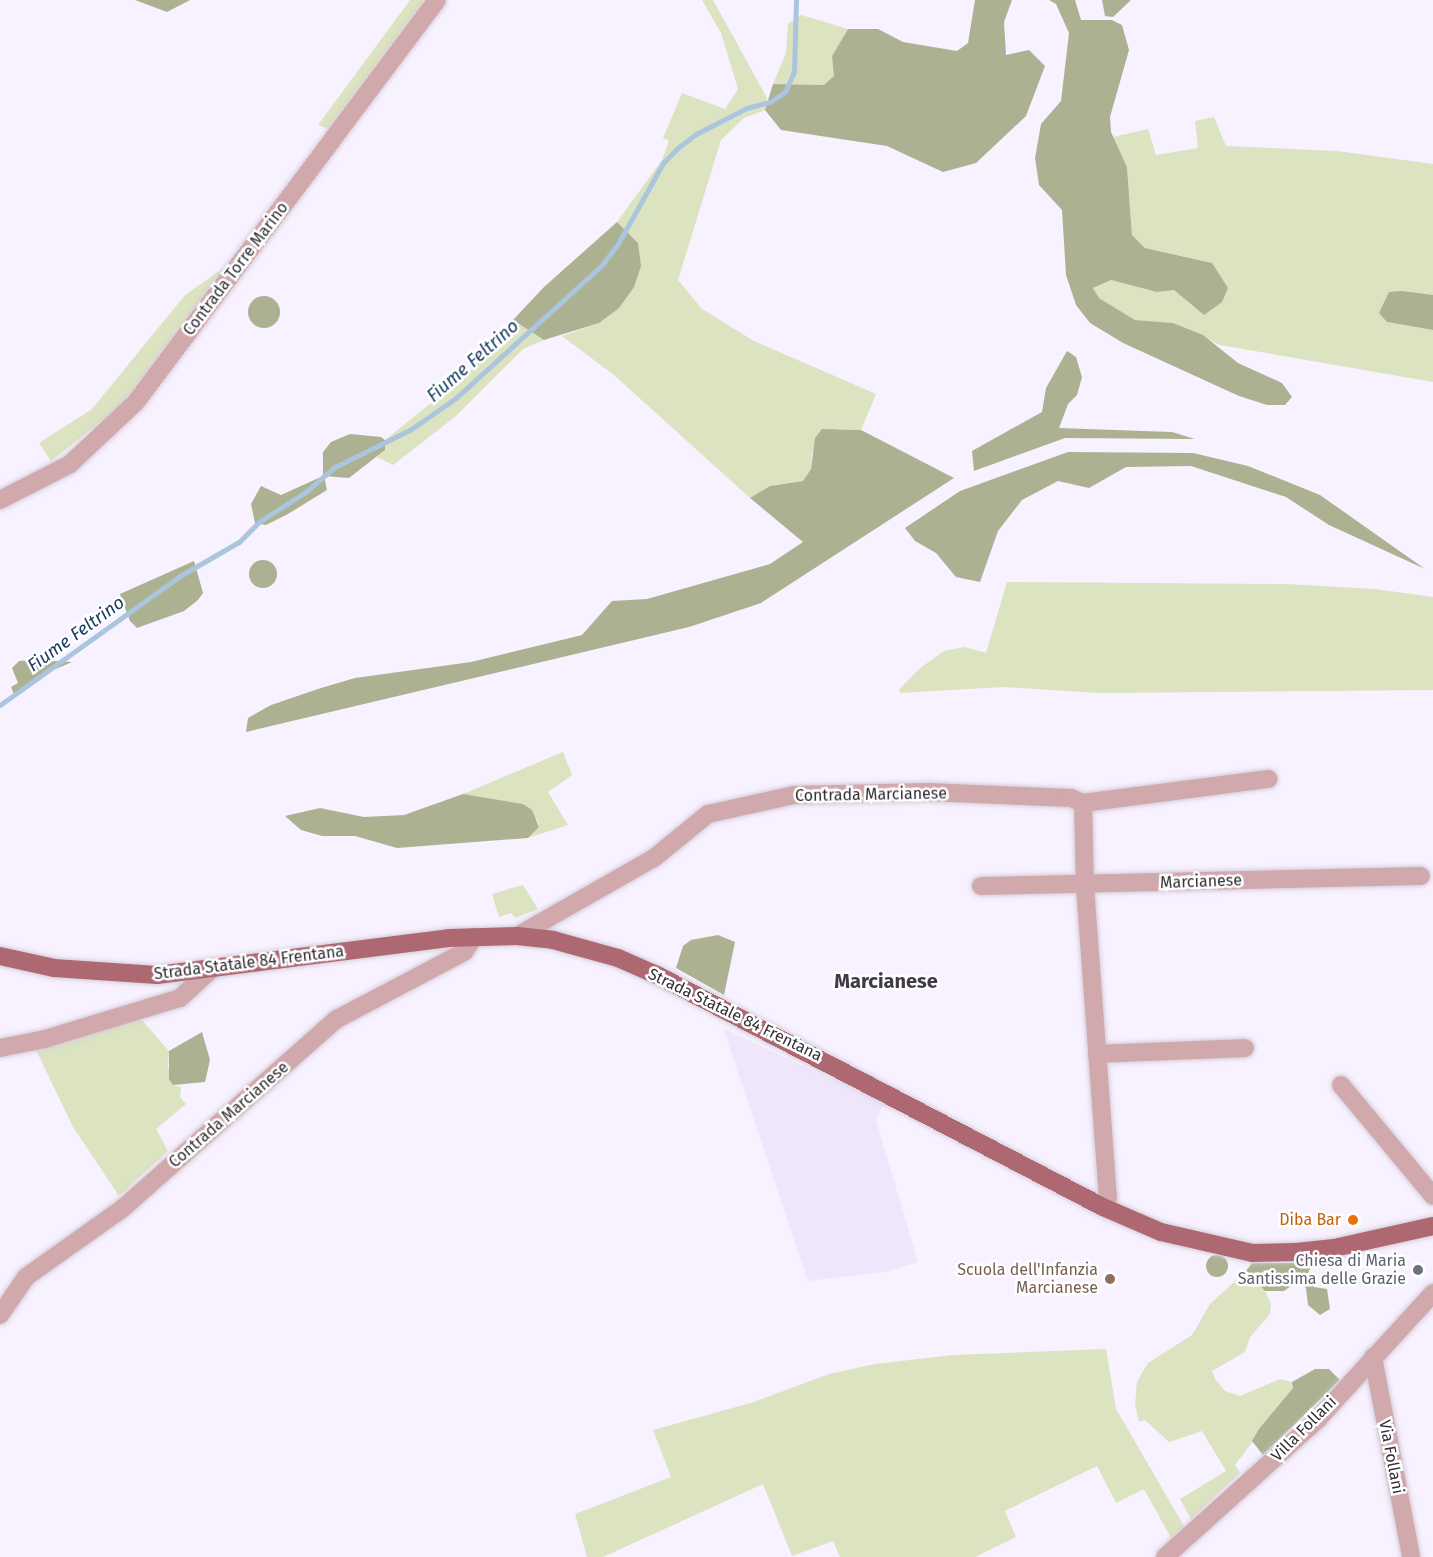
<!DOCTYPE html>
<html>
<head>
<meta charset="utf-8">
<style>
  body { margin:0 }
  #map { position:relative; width:1433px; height:1557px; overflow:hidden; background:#f8f1ff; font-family:"Fira Sans",sans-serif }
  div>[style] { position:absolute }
  .commercial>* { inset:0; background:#efe6fb }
  .green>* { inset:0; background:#dce3c0 }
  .forest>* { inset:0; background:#acb291 }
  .round { border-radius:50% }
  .stream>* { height:4.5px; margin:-2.25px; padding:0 2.25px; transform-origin:2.25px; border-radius:2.25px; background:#abc5df }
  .roads { filter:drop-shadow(0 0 2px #d4ceda) drop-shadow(0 0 2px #d4ceda) }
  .minor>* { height:18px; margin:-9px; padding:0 9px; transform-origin:9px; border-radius:9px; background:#d1a9ad }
  .primary>* { height:18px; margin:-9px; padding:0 9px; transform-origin:9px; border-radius:9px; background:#ae6872 }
  .dots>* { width:16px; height:16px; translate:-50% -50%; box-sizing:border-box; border:3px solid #fff; border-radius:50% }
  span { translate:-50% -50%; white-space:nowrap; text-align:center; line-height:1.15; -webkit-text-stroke:5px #fff; paint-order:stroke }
  .street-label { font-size:16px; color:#312e34 }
  .food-label { font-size:16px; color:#c56008 }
  .right { translate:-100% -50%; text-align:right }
  .worship-label { font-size:16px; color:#5b616d }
  .education-label { font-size:16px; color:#785e54 }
  .water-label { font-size:18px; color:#163d61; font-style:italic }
  .quarter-label { font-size:20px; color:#413a48; font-weight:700 }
</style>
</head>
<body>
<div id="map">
  <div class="commercial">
    <i style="clip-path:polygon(723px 1028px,883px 1104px,876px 1120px,918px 1262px,889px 1271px,808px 1281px)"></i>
  </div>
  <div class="green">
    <i style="clip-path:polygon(410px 0,430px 0,334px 131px,318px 125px)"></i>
    <i style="clip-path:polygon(702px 0,713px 0,767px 98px,765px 110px,744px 118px,721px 140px,678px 280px,702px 309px,754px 341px,876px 394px,861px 430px,838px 429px,812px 453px,811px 469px,803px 481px,770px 486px,750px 498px,614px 375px,562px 336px,599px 323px,638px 243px,617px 222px,662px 160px,669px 141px,663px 138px,682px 93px,725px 109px,738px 89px,721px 33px)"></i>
    <i style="clip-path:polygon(801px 15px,848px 29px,832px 56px,835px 76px,825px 85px,773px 84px,786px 53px,788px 24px)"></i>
    <i style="clip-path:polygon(1214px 117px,1226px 146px,1337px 151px,1433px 164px,1433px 295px,1389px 292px,1387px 322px,1433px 330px,1433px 382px,1220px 345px,1173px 323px,1135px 320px,1099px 298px,1093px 288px,1111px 280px,1157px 292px,1174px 290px,1184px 295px,1192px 307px,1212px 263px,1145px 248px,1132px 235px,1127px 167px,1113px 137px,1148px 129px,1156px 155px,1198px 148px,1195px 121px)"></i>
    <i style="clip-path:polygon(235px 260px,123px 404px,51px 461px,39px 443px,92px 409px,185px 295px)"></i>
    <i style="clip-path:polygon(513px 320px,544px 340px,523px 349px,456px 416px,393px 465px,377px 457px,385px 450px,385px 440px,467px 374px)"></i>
    <i style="clip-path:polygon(1007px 582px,1286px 584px,1375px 589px,1433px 597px,1433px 690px,1099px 693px,1003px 687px,900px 693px,899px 690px,919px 669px,944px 651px,965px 647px,986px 653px)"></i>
    <i style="clip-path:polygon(563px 752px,572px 775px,548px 792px,568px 825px,528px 838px,539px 827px,538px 821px,523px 804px,463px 794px)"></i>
    <i style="clip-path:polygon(523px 885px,538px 909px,515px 918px,511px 913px,499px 917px,492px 894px)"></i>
    <i style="clip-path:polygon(140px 1018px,169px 1051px,168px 1066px,173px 1085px,181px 1087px,180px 1097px,186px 1104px,156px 1129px,168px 1151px,119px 1196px,73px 1127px,35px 1048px)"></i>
    <i style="clip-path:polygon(1246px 1271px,1265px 1291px,1271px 1304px,1270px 1314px,1250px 1337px,1245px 1352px,1212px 1371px,1215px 1379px,1225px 1391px,1240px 1396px,1280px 1379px,1292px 1382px,1293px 1388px,1235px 1465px,1240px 1473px,1191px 1519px,1180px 1499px,1226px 1471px,1202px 1431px,1169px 1442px,1145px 1420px,1139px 1422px,1135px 1404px,1137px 1382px,1148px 1363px,1192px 1335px,1210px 1304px)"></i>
    <i style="clip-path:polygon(1106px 1349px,1116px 1409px,1184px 1526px,1171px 1538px,1144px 1489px,1116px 1503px,1097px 1466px,1005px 1511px,1016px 1537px,975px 1557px,840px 1557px,833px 1541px,792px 1556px,763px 1484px,603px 1557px,587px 1557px,575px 1514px,671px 1477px,653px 1430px,754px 1402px,829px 1374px,875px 1364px,953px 1355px)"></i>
  </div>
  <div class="forest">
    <i style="clip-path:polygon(135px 0,190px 0,167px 12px)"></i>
    <i style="clip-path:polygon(975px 0,1012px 0,1004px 22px,1006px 55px,1029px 50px,1045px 66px,1026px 116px,976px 163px,943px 172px,887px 146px,781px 130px,765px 110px,773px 84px,824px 85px,834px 76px,832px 56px,848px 29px,878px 29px,903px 42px,957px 51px,968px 43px)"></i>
    <i style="clip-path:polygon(1049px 0,1075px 0,1081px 20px,1112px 20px,1122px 25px,1129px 50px,1110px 117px,1111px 132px,1127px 167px,1132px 235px,1145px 248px,1212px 263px,1228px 288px,1222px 302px,1204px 315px,1174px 290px,1157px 292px,1111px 280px,1093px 288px,1099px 298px,1135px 320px,1173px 323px,1203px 335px,1238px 363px,1282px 383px,1292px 397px,1285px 405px,1267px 405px,1239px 396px,1123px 343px,1090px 323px,1076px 305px,1066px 275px,1062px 210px,1039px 185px,1035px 158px,1041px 124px,1061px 101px,1069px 33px,1056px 4px)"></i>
    <i style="clip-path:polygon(1102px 0,1131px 0,1113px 17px,1105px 16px)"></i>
    <i style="clip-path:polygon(617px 222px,638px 243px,641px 266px,634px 287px,619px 308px,599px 323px,544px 340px,513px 320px,544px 287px)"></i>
    <i style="clip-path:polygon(1402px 291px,1433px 295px,1433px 330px,1387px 322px,1379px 313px,1389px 292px)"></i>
    <i class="round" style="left:248px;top:296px;width:32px;height:32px"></i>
    <i style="clip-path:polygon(1067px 351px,1076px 357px,1082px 377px,1077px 395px,1068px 404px,1059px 428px,1172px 432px,1195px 439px,1065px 438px,974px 471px,972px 451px,1042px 412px,1046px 388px)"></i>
    <i style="clip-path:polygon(822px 429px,861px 430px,954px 478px,761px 603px,689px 627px,246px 732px,248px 718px,271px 705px,321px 688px,355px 678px,471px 662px,582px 635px,612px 601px,647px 599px,770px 564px,803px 542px,750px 498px,770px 486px,803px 481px,811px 469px,815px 438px)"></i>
    <i style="clip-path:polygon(350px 434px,381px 437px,385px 440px,385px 450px,349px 478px,324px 476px,327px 490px,288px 514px,266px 525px,255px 523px,251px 504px,261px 486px,281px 495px,323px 476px,323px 452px,331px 442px)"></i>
    <i style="clip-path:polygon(1068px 452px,1193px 453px,1248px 466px,1320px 495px,1425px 569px,1329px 525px,1286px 497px,1191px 466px,1126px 467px,1089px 488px,1058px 481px,1022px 500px,998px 531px,980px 582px,956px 577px,936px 553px,915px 541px,905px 528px,960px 491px)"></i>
    <i class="round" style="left:249px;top:560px;width:28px;height:28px"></i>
    <i style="clip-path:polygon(194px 561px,203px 593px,198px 600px,184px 611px,137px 628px,130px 621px,120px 594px)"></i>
    <i style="clip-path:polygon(19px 661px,33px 660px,72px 662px,51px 671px,15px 697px,11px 687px,18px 683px,12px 668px)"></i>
    <i style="clip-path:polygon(463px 794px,523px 804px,532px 810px,539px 827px,528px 838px,397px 848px,355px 836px,322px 836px,301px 830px,285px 816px,320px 808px,364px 817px,404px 815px)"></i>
    <i style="clip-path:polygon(718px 935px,735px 942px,724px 995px,676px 968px,683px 946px,691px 940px)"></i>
    <i style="clip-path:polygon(202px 1032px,210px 1060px,205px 1082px,173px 1085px,169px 1079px,169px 1051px)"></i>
    <i class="round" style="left:1206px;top:1255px;width:22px;height:22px"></i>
    <i style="clip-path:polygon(1252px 1263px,1313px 1263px,1306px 1277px,1314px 1287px,1327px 1289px,1330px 1309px,1320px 1315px,1308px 1305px,1306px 1288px,1299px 1280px,1284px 1291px,1265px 1291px,1246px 1271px)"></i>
    <i style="clip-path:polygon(1315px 1369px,1329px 1369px,1340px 1380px,1263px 1455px,1252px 1441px,1259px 1429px,1293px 1388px,1292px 1382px)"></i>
  </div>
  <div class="stream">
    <i style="left:0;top:705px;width:221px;rotate:-35.6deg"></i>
    <i style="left:180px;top:576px;width:68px;rotate:-30deg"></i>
    <i style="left:239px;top:542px;width:28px;rotate:-45deg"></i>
    <i style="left:259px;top:522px;width:57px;rotate:-32.9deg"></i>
    <i style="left:307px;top:491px;width:37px;rotate:-41deg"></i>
    <i style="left:335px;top:467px;width:84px;rotate:-26.3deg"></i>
    <i style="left:410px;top:430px;width:56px;rotate:-34.8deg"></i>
    <i style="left:456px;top:398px;width:197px;rotate:-42.3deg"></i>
    <i style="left:602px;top:265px;width:26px;rotate:-53deg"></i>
    <i style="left:618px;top:244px;width:93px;rotate:-60.9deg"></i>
    <i style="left:663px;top:163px;width:23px;rotate:-45deg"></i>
    <i style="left:679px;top:147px;width:21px;rotate:-37deg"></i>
    <i style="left:696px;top:134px;width:57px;rotate:-27deg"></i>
    <i style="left:747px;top:108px;width:24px;rotate:-15deg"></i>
    <i style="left:770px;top:102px;width:18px;rotate:-34deg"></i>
    <i style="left:785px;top:92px;width:22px;rotate:-66deg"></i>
    <i style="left:794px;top:72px;width:72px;rotate:-88.4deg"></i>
  </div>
  <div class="roads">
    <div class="minor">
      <i style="left:0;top:500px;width:79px;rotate:-27.2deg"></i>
      <i style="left:70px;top:464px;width:91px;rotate:-43.2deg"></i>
      <i style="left:136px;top:402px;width:502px;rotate:-53.18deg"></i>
      <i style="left:1083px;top:803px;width:83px;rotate:88.6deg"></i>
      <i style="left:1085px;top:886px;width:312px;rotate:85.8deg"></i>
      <i style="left:1108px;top:1197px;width:11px;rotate:117deg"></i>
      <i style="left:981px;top:886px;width:440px;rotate:-1.3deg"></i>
      <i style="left:517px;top:936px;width:158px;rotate:-29.7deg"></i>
      <i style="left:654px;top:858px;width:70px;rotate:-39.2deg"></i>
      <i style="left:708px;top:814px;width:88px;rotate:-12.5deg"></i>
      <i style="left:794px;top:795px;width:134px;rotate:-1.3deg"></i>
      <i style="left:928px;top:792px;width:143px;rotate:2.4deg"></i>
      <i style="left:1071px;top:798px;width:13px;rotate:23deg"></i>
      <i style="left:1083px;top:803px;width:187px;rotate:-7.4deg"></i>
      <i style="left:0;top:1048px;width:46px;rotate:-11.3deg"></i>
      <i style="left:45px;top:1039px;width:141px;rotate:-16.9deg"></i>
      <i style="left:180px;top:998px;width:43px;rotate:-42.2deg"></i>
      <i style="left:1097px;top:1054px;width:148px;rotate:-2.3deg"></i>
      <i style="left:1341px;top:1085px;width:144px;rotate:50.3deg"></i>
      <i style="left:0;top:1315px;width:46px;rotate:-55.6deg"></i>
      <i style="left:26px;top:1277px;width:119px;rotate:-35.4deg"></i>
      <i style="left:123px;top:1208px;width:286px;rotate:-41.5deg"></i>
      <i style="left:337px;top:1019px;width:144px;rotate:-27.8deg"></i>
      <i style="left:464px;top:952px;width:18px;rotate:-56deg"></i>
      <i style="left:1373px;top:1357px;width:204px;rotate:79.2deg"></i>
      <i style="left:1165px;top:1557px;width:206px;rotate:-42deg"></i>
      <i style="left:1318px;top:1419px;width:171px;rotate:-47.6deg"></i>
    </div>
    <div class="primary">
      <i style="left:0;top:956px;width:55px;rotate:12.5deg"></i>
      <i style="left:54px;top:968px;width:103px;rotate:3.9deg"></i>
      <i style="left:157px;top:975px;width:294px;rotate:-7.2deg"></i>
      <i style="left:449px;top:938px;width:68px;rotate:-1.7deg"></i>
      <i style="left:517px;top:936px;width:36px;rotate:6deg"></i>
      <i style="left:553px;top:940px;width:67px;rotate:15.5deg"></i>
      <i style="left:618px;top:958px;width:45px;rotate:23.7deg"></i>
      <i style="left:659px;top:976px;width:500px;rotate:27.49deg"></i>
      <i style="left:1103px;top:1207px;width:63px;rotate:23.3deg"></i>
      <i style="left:1161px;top:1232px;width:94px;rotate:12.9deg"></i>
      <i style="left:1253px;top:1253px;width:43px;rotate:-1.3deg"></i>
      <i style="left:1296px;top:1252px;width:38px;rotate:-6deg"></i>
      <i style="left:1334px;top:1248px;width:101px;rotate:-12.5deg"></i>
    </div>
  </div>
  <div class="dots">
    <i style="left:1353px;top:1220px;background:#e8710a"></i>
    <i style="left:1418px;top:1270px;background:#6b7280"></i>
    <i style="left:1110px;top:1279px;background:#8d6e63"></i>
  </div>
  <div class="street-label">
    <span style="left:236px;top:269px;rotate:-53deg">Contrada Torre Marino</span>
    <span style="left:871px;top:795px;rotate:-1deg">Contrada Marcianese</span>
    <span style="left:1201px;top:882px;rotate:-2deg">Marcianese</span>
    <span style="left:249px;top:963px;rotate:-7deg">Strada Statale 84 Frentana</span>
    <span style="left:735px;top:1015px;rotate:26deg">Strada Statale 84 Frentana</span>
    <span style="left:229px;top:1115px;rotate:-41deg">Contrada Marcianese</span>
    <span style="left:1304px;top:1429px;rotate:-45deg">Villa Follani</span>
    <span style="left:1391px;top:1457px;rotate:79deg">Via Follani</span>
  </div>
  <div class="food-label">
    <span class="right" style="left:1341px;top:1220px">Diba Bar</span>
  </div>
  <div class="worship-label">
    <span class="right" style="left:1406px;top:1270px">Chiesa di Maria<br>Santissima delle Grazie</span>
  </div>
  <div class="education-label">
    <span class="right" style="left:1098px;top:1279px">Scuola dell'Infanzia<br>Marcianese</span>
  </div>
  <div class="water-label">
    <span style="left:473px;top:361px;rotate:-41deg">Fiume Feltrino</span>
    <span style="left:76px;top:634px;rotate:-36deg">Fiume Feltrino</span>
  </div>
  <div class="quarter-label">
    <span style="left:886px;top:981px">Marcianese</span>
  </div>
</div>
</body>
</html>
